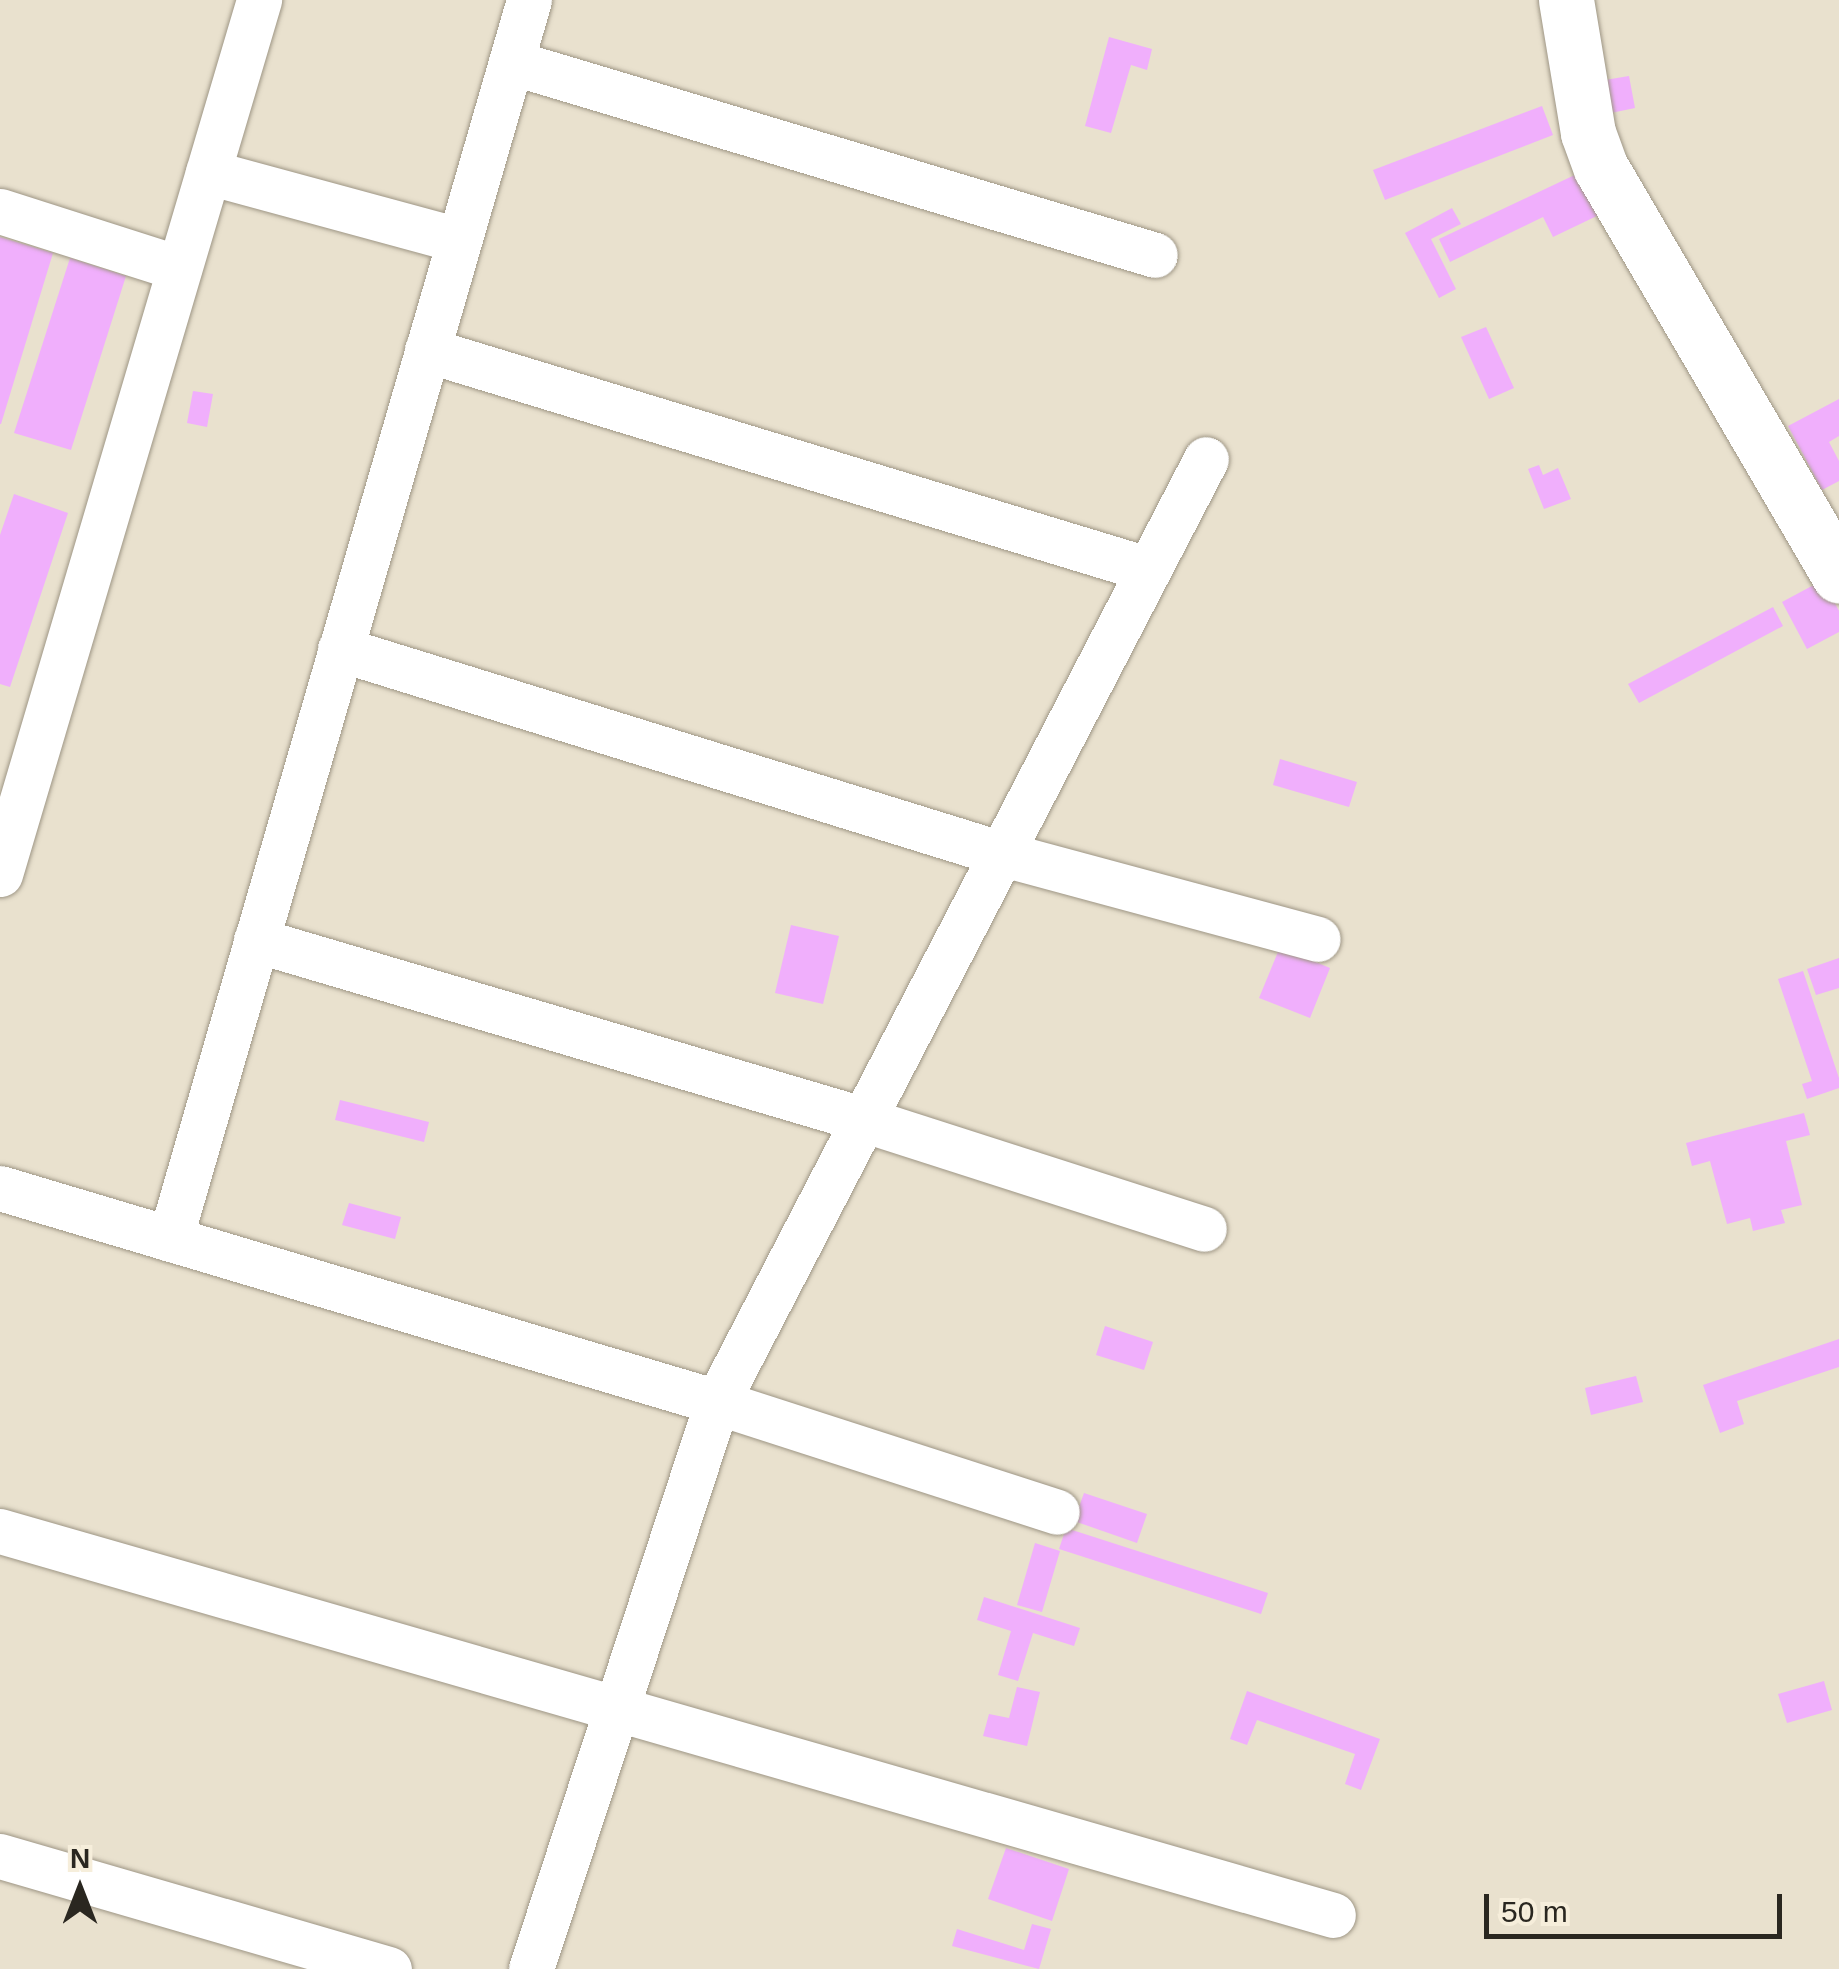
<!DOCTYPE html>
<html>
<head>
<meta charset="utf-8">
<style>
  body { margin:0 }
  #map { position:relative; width:1839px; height:1969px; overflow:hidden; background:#e9e1ce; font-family:Arial,sans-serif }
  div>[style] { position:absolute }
  .building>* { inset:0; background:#f0affc }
  .roads { filter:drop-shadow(0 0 2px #9e9685) drop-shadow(0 0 2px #9e9685) }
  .minor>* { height:45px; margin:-22.5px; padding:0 22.5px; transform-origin:22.5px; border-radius:22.5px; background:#fff }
  .tertiary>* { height:55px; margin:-27.5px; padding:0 27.5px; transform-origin:27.5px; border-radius:27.5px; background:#fff }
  span { translate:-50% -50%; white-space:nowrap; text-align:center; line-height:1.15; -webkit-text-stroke:9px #f6eedb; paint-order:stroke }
  .north { position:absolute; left:30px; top:1839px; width:100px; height:100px; -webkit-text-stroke:8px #f6eedb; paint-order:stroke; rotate:0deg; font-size:28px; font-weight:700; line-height:40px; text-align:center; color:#2a2720 }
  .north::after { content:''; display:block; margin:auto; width:35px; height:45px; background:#2a2720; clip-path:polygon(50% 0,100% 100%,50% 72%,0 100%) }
  .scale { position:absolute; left:1484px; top:1894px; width:298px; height:45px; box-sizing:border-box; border:5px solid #2a2720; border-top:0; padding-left:12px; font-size:30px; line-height:35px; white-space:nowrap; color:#2a2720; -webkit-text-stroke:8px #f6eedb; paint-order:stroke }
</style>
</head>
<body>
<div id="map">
  <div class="building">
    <i style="clip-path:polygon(1109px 37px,1152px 49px,1147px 70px,1131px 65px,1111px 133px,1085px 126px)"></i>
    <i style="clip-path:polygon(1629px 76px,1635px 108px,1611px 113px,1605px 80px)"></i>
    <i style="clip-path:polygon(1542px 106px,1553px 135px,1385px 200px,1373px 170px)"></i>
    <i style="clip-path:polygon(1581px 172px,1601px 214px,1553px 237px,1543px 217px,1450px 262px,1439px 239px)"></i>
    <i style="clip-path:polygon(1452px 208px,1461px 224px,1431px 239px,1456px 289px,1439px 298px,1405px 233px)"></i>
    <i style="clip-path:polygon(0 237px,53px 253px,1px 424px,0 424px)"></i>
    <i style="clip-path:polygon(70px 258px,126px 276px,71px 450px,14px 433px)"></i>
    <i style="clip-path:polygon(1486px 327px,1514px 388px,1489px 399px,1461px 337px)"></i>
    <i style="clip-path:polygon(193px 391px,213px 394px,207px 427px,187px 423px)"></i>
    <i style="clip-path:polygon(1839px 399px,1839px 436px,1829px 442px,1839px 461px,1839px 481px,1822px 490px,1788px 426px)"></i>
    <i style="clip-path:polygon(1539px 465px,1543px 475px,1558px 468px,1571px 499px,1544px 509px,1528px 469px)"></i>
    <i style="clip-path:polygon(14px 494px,68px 513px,10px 687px,0 684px,0 535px)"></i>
    <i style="clip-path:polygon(1823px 580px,1839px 611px,1839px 632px,1807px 649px,1782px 602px)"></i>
    <i style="clip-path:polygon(1773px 607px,1783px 626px,1639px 703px,1628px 684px)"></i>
    <i style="clip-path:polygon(1280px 759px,1357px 782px,1349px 807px,1273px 785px)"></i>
    <i style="clip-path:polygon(791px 925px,839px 936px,823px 1004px,775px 993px)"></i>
    <i style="clip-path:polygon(1280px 947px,1330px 968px,1310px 1018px,1259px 998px)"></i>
    <i style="clip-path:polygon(1839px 958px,1839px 988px,1816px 995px,1807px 969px)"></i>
    <i style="clip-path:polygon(1803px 971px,1839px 1078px,1839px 1088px,1807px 1099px,1802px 1084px,1812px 1081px,1778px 979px)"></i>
    <i style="clip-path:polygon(340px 1100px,429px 1122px,424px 1142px,335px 1120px)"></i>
    <i style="clip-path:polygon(1804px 1113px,1810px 1135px,1786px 1141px,1802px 1205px,1781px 1210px,1785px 1223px,1753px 1231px,1750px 1218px,1727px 1224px,1710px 1161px,1692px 1166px,1686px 1143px)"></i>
    <i style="clip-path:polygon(349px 1203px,401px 1217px,395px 1239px,342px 1225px)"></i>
    <i style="clip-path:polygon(1105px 1326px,1153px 1342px,1144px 1370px,1096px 1355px)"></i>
    <i style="clip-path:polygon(1839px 1339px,1839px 1367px,1737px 1401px,1744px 1424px,1720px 1433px,1703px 1385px)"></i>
    <i style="clip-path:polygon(1636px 1376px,1643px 1402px,1591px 1415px,1585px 1388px)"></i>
    <i style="clip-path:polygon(1084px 1493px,1147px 1514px,1137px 1543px,1074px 1521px)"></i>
    <i style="clip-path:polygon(1066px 1528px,1268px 1593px,1261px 1614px,1059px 1549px)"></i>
    <i style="clip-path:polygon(1035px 1543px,1060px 1551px,1042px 1612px,1017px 1605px)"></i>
    <i style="clip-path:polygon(984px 1597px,1080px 1628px,1074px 1646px,1033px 1633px,1018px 1681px,998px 1675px,1011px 1631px,977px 1620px)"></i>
    <i style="clip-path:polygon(1824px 1681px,1832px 1710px,1787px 1723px,1778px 1694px)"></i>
    <i style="clip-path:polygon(1017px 1687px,1040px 1692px,1027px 1746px,983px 1736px,989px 1714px,1009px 1718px)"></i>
    <i style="clip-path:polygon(1247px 1691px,1380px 1739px,1361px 1790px,1345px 1784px,1355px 1754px,1257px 1720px,1247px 1745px,1230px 1739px)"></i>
    <i style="clip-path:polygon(1006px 1848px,1069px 1869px,1052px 1921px,988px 1899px)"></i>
    <i style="clip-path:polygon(1032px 1924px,1051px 1929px,1039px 1969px,952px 1946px,957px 1929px,1024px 1950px)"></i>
  </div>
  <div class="roads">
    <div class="minor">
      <i style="left:511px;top:62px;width:672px;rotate:16.68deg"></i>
      <i style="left:208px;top:172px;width:260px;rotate:15.2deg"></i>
      <i style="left:0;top:211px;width:188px;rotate:17.7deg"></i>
      <i style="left:427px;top:350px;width:753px;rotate:16.92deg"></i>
      <i style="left:340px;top:649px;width:690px;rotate:17.2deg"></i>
      <i style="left:999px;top:853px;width:330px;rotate:15.1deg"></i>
      <i style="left:0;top:874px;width:912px;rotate:-73.49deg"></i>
      <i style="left:256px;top:940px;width:632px;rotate:16.46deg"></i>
      <i style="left:862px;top:1119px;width:359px;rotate:17.8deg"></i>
      <i style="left:0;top:1188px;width:748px;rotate:16.62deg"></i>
      <i style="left:717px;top:1402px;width:357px;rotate:17.9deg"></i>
      <i style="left:170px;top:1239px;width:1290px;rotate:-73.84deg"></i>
      <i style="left:0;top:1531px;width:1387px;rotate:16.07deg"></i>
      <i style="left:0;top:1856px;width:405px;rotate:16.2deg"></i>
      <i style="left:531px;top:1969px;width:597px;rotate:-71.84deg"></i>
      <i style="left:717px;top:1402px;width:1062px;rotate:-62.59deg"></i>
    </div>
    <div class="tertiary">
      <i style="left:1566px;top:0;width:135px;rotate:80.6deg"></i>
      <i style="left:1588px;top:133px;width:37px;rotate:70deg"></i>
      <i style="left:1601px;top:168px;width:472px;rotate:59.7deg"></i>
    </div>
  </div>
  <div class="north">N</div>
  <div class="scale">50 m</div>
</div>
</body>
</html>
